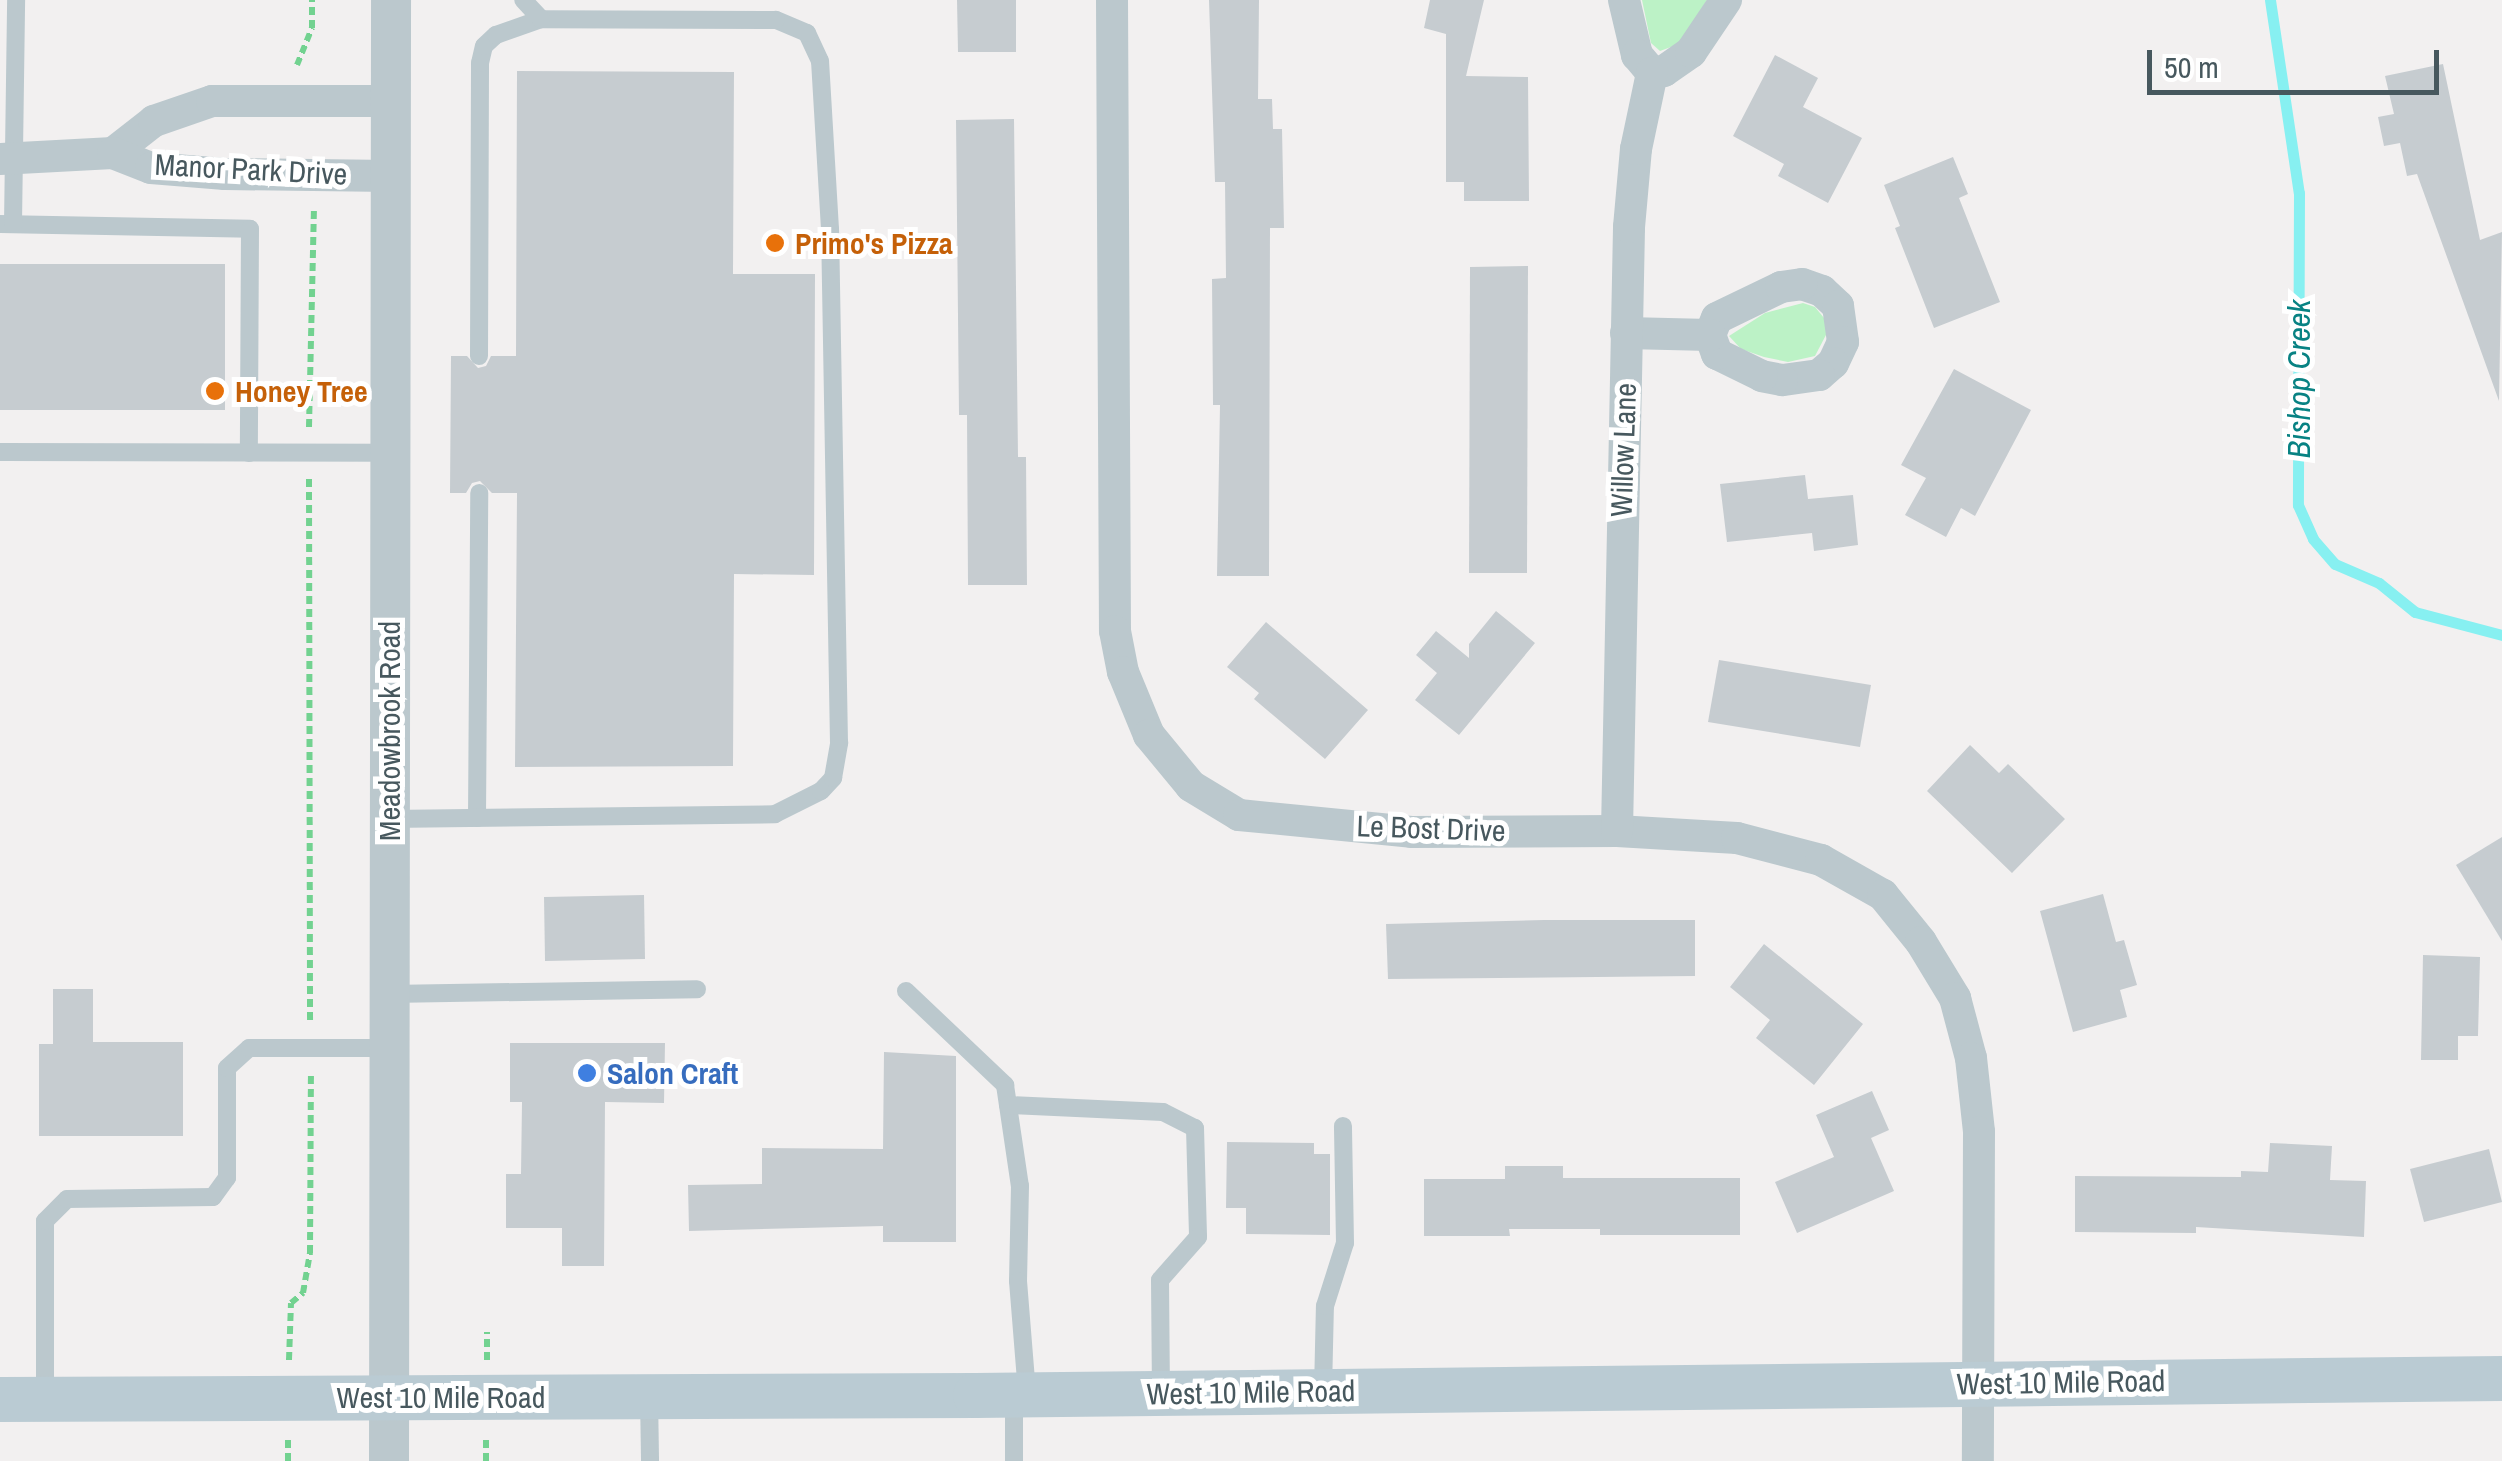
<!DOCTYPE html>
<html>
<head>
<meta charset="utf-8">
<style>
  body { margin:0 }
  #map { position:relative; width:2502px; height:1461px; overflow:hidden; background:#f2f0f0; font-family:"Archivo Narrow",sans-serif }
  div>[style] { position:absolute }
  .green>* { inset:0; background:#bcf2c6 }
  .stream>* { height:11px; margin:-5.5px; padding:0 5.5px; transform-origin:5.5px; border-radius:5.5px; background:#87f0f1 }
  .building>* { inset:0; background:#c6ccd0 }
  .path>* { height:6px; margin-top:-3px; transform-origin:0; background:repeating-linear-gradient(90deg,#72d290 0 8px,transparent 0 13px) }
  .service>* { height:18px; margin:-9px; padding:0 9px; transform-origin:9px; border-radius:9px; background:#bbc8cd }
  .minor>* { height:32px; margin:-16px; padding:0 16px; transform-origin:16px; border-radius:16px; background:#bbc8cd }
  .tertiary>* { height:40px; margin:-20px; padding:0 20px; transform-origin:20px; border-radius:20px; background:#bbc8cd }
  .secondary>* { height:45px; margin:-22.5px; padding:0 22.5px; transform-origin:22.5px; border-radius:22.5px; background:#bacbd3 }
  .dots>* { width:28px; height:28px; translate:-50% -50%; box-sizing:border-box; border:5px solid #fff; border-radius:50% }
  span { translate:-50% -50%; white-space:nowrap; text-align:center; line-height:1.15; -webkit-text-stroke:10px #fff; paint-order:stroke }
  .street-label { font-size:30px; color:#47585e }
  .food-label { font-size:30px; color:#c56008; font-weight:700 }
  .left { translate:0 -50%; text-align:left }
  .shop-label { font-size:30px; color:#366cbe; font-weight:700 }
  .water-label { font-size:32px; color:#088283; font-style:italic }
  .scale { position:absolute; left:2147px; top:50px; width:292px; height:45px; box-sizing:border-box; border:5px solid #47585e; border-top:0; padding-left:12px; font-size:30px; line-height:35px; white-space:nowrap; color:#47585e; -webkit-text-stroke:8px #fff; paint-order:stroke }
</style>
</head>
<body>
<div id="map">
  <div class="green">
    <i style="clip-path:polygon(1642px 0,1707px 0,1679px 44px,1660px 51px,1651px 43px)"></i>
    <i style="clip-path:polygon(1803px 303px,1815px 307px,1824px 318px,1827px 333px,1815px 356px,1788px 362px,1764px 357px,1741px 349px,1729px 336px,1765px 313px)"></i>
  </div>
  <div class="stream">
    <i style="left:2270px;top:0;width:195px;rotate:81.5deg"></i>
    <i style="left:2299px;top:193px;width:312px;rotate:90.2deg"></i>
    <i style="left:2298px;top:505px;width:37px;rotate:66deg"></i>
    <i style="left:2313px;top:539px;width:33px;rotate:49deg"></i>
    <i style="left:2335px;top:564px;width:48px;rotate:23.4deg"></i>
    <i style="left:2379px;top:583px;width:46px;rotate:38.9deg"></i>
    <i style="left:2415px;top:612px;width:90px;rotate:14.8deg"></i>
  </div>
  <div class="building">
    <i style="clip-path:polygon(957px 0,1016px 0,1016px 52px,958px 52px)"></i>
    <i style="clip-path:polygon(1209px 0,1259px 0,1258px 99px,1272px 99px,1273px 129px,1282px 129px,1284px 228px,1270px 228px,1269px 576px,1217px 576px,1220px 405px,1213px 405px,1212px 279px,1226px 278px,1225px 182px,1215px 182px)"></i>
    <i style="clip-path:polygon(1430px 0,1484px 0,1466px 76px,1528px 77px,1529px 201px,1464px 201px,1464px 182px,1446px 182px,1446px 34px,1424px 28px)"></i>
    <i style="clip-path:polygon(1775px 55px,1818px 78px,1803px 107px,1862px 138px,1828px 203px,1778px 176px,1784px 164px,1733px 136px)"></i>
    <i style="clip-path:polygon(2443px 64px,2480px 240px,2502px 232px,2499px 401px,2417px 174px,2407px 176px,2400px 143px,2384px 146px,2378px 117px,2394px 114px,2385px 76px)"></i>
    <i style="clip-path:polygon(517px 71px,734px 72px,733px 274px,815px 274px,814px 575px,734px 574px,733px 766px,515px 767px,517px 493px,492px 493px,480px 481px,472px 483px,466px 493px,450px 493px,451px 356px,467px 356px,478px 368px,486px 366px,491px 356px,516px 356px)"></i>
    <i style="clip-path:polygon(1014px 119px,1018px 457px,1026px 457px,1027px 585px,968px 585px,967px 415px,959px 415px,956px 120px)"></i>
    <i style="clip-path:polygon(1953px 157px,1968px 194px,1959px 198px,2000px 302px,1934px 328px,1895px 228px,1900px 226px,1884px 185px)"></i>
    <i style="clip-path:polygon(0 264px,225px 264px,225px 410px,0 410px)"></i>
    <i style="clip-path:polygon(1528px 266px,1527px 573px,1469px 573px,1470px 267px)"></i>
    <i style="clip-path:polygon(1954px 369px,2031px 410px,1975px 516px,1961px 508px,1946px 537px,1905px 515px,1926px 478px,1901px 465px)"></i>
    <i style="clip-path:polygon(1805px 475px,1808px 499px,1853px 495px,1858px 545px,1814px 551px,1812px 533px,1727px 542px,1720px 484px)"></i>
    <i style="clip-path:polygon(1496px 611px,1535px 643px,1459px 735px,1415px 700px,1437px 673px,1416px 655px,1436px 631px,1469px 658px,1469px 644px)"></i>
    <i style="clip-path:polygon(1266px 622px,1368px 710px,1325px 759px,1254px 699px,1259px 693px,1227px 667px)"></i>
    <i style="clip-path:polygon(1719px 660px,1871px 685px,1860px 747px,1708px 722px)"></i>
    <i style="clip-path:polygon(1970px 745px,1999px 773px,2008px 764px,2065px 819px,2012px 873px,1927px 791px)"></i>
    <i style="clip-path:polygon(2502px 837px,2502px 941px,2456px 865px)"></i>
    <i style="clip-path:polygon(2103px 894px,2116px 942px,2124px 940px,2137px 985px,2120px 990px,2127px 1017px,2073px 1032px,2040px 911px)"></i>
    <i style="clip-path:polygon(644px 895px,645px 959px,545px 961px,544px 897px)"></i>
    <i style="clip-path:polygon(1544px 920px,1695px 920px,1695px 976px,1388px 979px,1386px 924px)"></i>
    <i style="clip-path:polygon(1764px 944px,1863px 1024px,1814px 1085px,1756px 1038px,1770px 1020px,1730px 987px)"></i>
    <i style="clip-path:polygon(2423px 955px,2480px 957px,2478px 1036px,2458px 1036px,2458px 1060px,2421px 1060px)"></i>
    <i style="clip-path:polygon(53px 989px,93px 989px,93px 1042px,183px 1042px,183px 1136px,39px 1136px,39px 1044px,53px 1044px)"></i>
    <i style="clip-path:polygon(510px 1043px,665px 1043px,664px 1103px,605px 1102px,604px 1266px,562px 1266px,562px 1228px,506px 1228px,506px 1174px,521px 1174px,522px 1102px,510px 1102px)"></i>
    <i style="clip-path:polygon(884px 1052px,956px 1056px,956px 1242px,883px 1242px,883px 1226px,689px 1231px,688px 1185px,762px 1184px,762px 1148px,883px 1149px)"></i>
    <i style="clip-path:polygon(1872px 1091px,1889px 1130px,1871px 1138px,1894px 1191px,1797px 1233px,1775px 1182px,1834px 1157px,1816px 1115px)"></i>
    <i style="clip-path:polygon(1227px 1142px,1314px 1143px,1314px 1154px,1330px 1154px,1330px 1235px,1246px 1234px,1246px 1208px,1226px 1208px)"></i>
    <i style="clip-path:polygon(2270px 1143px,2332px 1146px,2330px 1180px,2366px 1181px,2364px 1237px,2196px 1227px,2196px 1233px,2075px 1232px,2075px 1176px,2241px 1177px,2241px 1171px,2268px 1172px)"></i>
    <i style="clip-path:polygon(2489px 1149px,2502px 1202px,2424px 1222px,2410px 1169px)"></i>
    <i style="clip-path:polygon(1505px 1166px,1563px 1166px,1563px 1178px,1740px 1178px,1740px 1235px,1600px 1235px,1600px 1229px,1509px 1229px,1510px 1236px,1424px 1236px,1424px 1179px,1505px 1179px)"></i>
  </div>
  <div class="path">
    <i style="left:297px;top:65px;width:40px;rotate:-68deg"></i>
    <i style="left:312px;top:28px;width:28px;rotate:-90deg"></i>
    <i style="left:309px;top:427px;width:218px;rotate:-88.7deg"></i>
    <i style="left:309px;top:479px;width:543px;rotate:89.89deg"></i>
    <i style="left:289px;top:1360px;width:57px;rotate:-88deg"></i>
    <i style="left:291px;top:1303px;width:16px;rotate:-40deg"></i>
    <i style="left:303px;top:1293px;width:41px;rotate:-80.1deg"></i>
    <i style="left:310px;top:1253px;width:179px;rotate:-89.7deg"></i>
    <i style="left:487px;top:1360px;width:28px;rotate:-90deg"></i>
    <i style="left:288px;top:1461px;width:24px;rotate:-90deg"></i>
    <i style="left:486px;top:1461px;width:24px;rotate:-90deg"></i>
  </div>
  <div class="service">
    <i style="left:0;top:224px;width:250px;rotate:1.1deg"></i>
    <i style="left:250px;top:229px;width:224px;rotate:90.3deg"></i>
    <i style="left:13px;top:224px;width:224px;rotate:-89.2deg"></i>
    <i style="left:479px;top:356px;width:293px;rotate:-89.8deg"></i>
    <i style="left:480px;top:63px;width:17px;rotate:-77deg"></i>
    <i style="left:484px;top:46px;width:16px;rotate:-43deg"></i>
    <i style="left:496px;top:35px;width:48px;rotate:-19.6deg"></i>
    <i style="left:0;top:452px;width:390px;rotate:0.1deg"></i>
    <i style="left:477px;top:818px;width:325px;rotate:-89.6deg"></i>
    <i style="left:389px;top:819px;width:386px;rotate:-0.7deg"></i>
    <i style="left:775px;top:814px;width:51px;rotate:-26.6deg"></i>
    <i style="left:821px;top:791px;width:18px;rotate:-47deg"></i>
    <i style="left:833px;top:778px;width:36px;rotate:-80deg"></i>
    <i style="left:839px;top:743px;width:514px;rotate:-91deg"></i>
    <i style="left:830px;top:229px;width:168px;rotate:-93.4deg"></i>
    <i style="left:820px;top:61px;width:31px;rotate:-115deg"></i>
    <i style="left:807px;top:33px;width:34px;rotate:-157deg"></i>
    <i style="left:776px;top:20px;width:235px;rotate:-179.8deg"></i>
    <i style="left:541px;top:19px;width:26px;rotate:-133deg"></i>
    <i style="left:906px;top:991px;width:137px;rotate:43.5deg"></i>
    <i style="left:1005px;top:1085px;width:102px;rotate:81.6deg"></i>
    <i style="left:1020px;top:1186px;width:95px;rotate:91.2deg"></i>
    <i style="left:1018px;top:1281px;width:112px;rotate:85.4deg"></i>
    <i style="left:389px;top:994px;width:308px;rotate:-0.9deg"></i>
    <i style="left:1008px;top:1105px;width:155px;rotate:2.6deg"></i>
    <i style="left:1163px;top:1112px;width:36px;rotate:27deg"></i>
    <i style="left:1195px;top:1128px;width:109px;rotate:88.4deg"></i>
    <i style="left:1198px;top:1237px;width:57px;rotate:131.5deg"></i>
    <i style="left:1160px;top:1280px;width:112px;rotate:89.5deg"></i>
    <i style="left:1323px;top:1391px;width:85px;rotate:-88.7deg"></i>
    <i style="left:1325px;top:1306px;width:66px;rotate:-72.4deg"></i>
    <i style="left:1345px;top:1243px;width:117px;rotate:-91deg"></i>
    <i style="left:649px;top:1395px;width:66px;rotate:89.1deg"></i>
    <i style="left:45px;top:1399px;width:178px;rotate:-90deg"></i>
    <i style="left:45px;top:1221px;width:31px;rotate:-45deg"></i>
    <i style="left:67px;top:1199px;width:146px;rotate:-0.8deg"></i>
    <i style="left:213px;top:1197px;width:24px;rotate:-54deg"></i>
    <i style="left:227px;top:1178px;width:110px;rotate:-90deg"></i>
    <i style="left:227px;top:1068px;width:30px;rotate:-42deg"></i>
    <i style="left:249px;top:1048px;width:140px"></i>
    <i style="left:1014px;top:1461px;width:64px;rotate:-90deg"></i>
  </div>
  <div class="minor">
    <i style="left:1112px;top:0;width:631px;rotate:89.73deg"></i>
    <i style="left:1115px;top:631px;width:42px;rotate:79deg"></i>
    <i style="left:1123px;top:672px;width:68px;rotate:67.6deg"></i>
    <i style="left:1149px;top:735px;width:66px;rotate:50.5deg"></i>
    <i style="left:1191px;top:786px;width:56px;rotate:31.1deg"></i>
    <i style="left:1239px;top:815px;width:173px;rotate:5.6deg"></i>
    <i style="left:1411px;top:832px;width:206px;rotate:-0.3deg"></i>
    <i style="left:1617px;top:831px;width:120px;rotate:3.3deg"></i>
    <i style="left:1737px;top:838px;width:87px;rotate:14.7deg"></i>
    <i style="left:1821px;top:860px;width:71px;rotate:29.4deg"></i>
    <i style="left:1883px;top:895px;width:60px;rotate:51deg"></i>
    <i style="left:1921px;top:942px;width:66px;rotate:58.7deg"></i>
    <i style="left:1955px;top:998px;width:62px;rotate:75.1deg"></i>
    <i style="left:1971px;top:1058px;width:74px;rotate:83.8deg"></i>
    <i style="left:1979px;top:1132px;width:329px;rotate:90.2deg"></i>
    <i style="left:1624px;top:0;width:57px;rotate:76.7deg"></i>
    <i style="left:1637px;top:55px;width:23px;rotate:50deg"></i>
    <i style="left:1652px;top:73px;width:12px;rotate:-9deg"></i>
    <i style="left:1664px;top:71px;width:33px;rotate:-35deg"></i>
    <i style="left:1691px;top:52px;width:63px;rotate:-56.1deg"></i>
    <i style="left:113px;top:153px;width:52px;rotate:-38deg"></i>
    <i style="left:154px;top:121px;width:61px;rotate:-19deg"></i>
    <i style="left:212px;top:101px;width:179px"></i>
    <i style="left:0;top:159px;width:113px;rotate:-3deg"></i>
    <i style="left:113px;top:153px;width:41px;rotate:21.5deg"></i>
    <i style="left:151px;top:168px;width:74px;rotate:4.6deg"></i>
    <i style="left:225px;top:174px;width:166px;rotate:0.7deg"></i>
    <i style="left:1802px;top:284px;width:21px;rotate:19deg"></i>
    <i style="left:1822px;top:291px;width:22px;rotate:43deg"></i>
    <i style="left:1838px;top:306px;width:36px;rotate:82deg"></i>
    <i style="left:1843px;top:342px;width:23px;rotate:115deg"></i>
    <i style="left:1833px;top:363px;width:18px;rotate:139deg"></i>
    <i style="left:1819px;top:375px;width:37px;rotate:172deg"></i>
    <i style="left:1782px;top:380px;width:20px;rotate:-169deg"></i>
    <i style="left:1762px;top:376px;width:50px;rotate:-153.9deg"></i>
    <i style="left:1717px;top:354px;width:20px;rotate:-110deg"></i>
    <i style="left:1710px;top:335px;width:18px;rotate:-68deg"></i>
    <i style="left:1717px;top:318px;width:71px;rotate:-25.8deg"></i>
    <i style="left:1781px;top:287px;width:21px;rotate:-8deg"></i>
    <i style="left:1626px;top:333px;width:84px;rotate:1.4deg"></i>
    <i style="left:1617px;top:831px;width:604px;rotate:-88.86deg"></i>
    <i style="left:1629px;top:227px;width:78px;rotate:-84.9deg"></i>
    <i style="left:1636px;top:149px;width:78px;rotate:-78.1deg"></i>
  </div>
  <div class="tertiary">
    <i style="left:389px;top:1461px;width:1461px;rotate:-89.92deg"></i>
  </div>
  <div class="secondary">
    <i style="left:0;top:1399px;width:975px;rotate:-0.24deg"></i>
    <i style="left:975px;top:1395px;width:1527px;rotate:-0.64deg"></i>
  </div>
  <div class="dots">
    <i style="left:775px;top:243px;background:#e8710a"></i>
    <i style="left:215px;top:391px;background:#e8710a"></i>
    <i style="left:587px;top:1073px;background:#3f7fe0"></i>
  </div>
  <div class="street-label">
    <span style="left:251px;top:169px;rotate:3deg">Manor Park Drive</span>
    <span style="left:1623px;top:450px;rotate:-88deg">Willow Lane</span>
    <span style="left:389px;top:731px;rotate:-90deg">Meadowbrook Road</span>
    <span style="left:1431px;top:828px;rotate:2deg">Le Bost Drive</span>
    <span style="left:2061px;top:1382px;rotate:-1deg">West 10 Mile Road</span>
    <span style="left:1251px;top:1392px;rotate:-1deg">West 10 Mile Road</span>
    <span style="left:441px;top:1397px">West 10 Mile Road</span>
  </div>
  <div class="food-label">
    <span class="left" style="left:795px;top:243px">Primo's Pizza</span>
    <span class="left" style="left:235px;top:391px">Honey Tree</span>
  </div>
  <div class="shop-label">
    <span class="left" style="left:607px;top:1073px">Salon Craft</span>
  </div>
  <div class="water-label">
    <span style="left:2299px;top:379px;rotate:-90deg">Bishop Creek</span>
  </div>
  <div class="scale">50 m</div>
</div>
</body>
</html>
